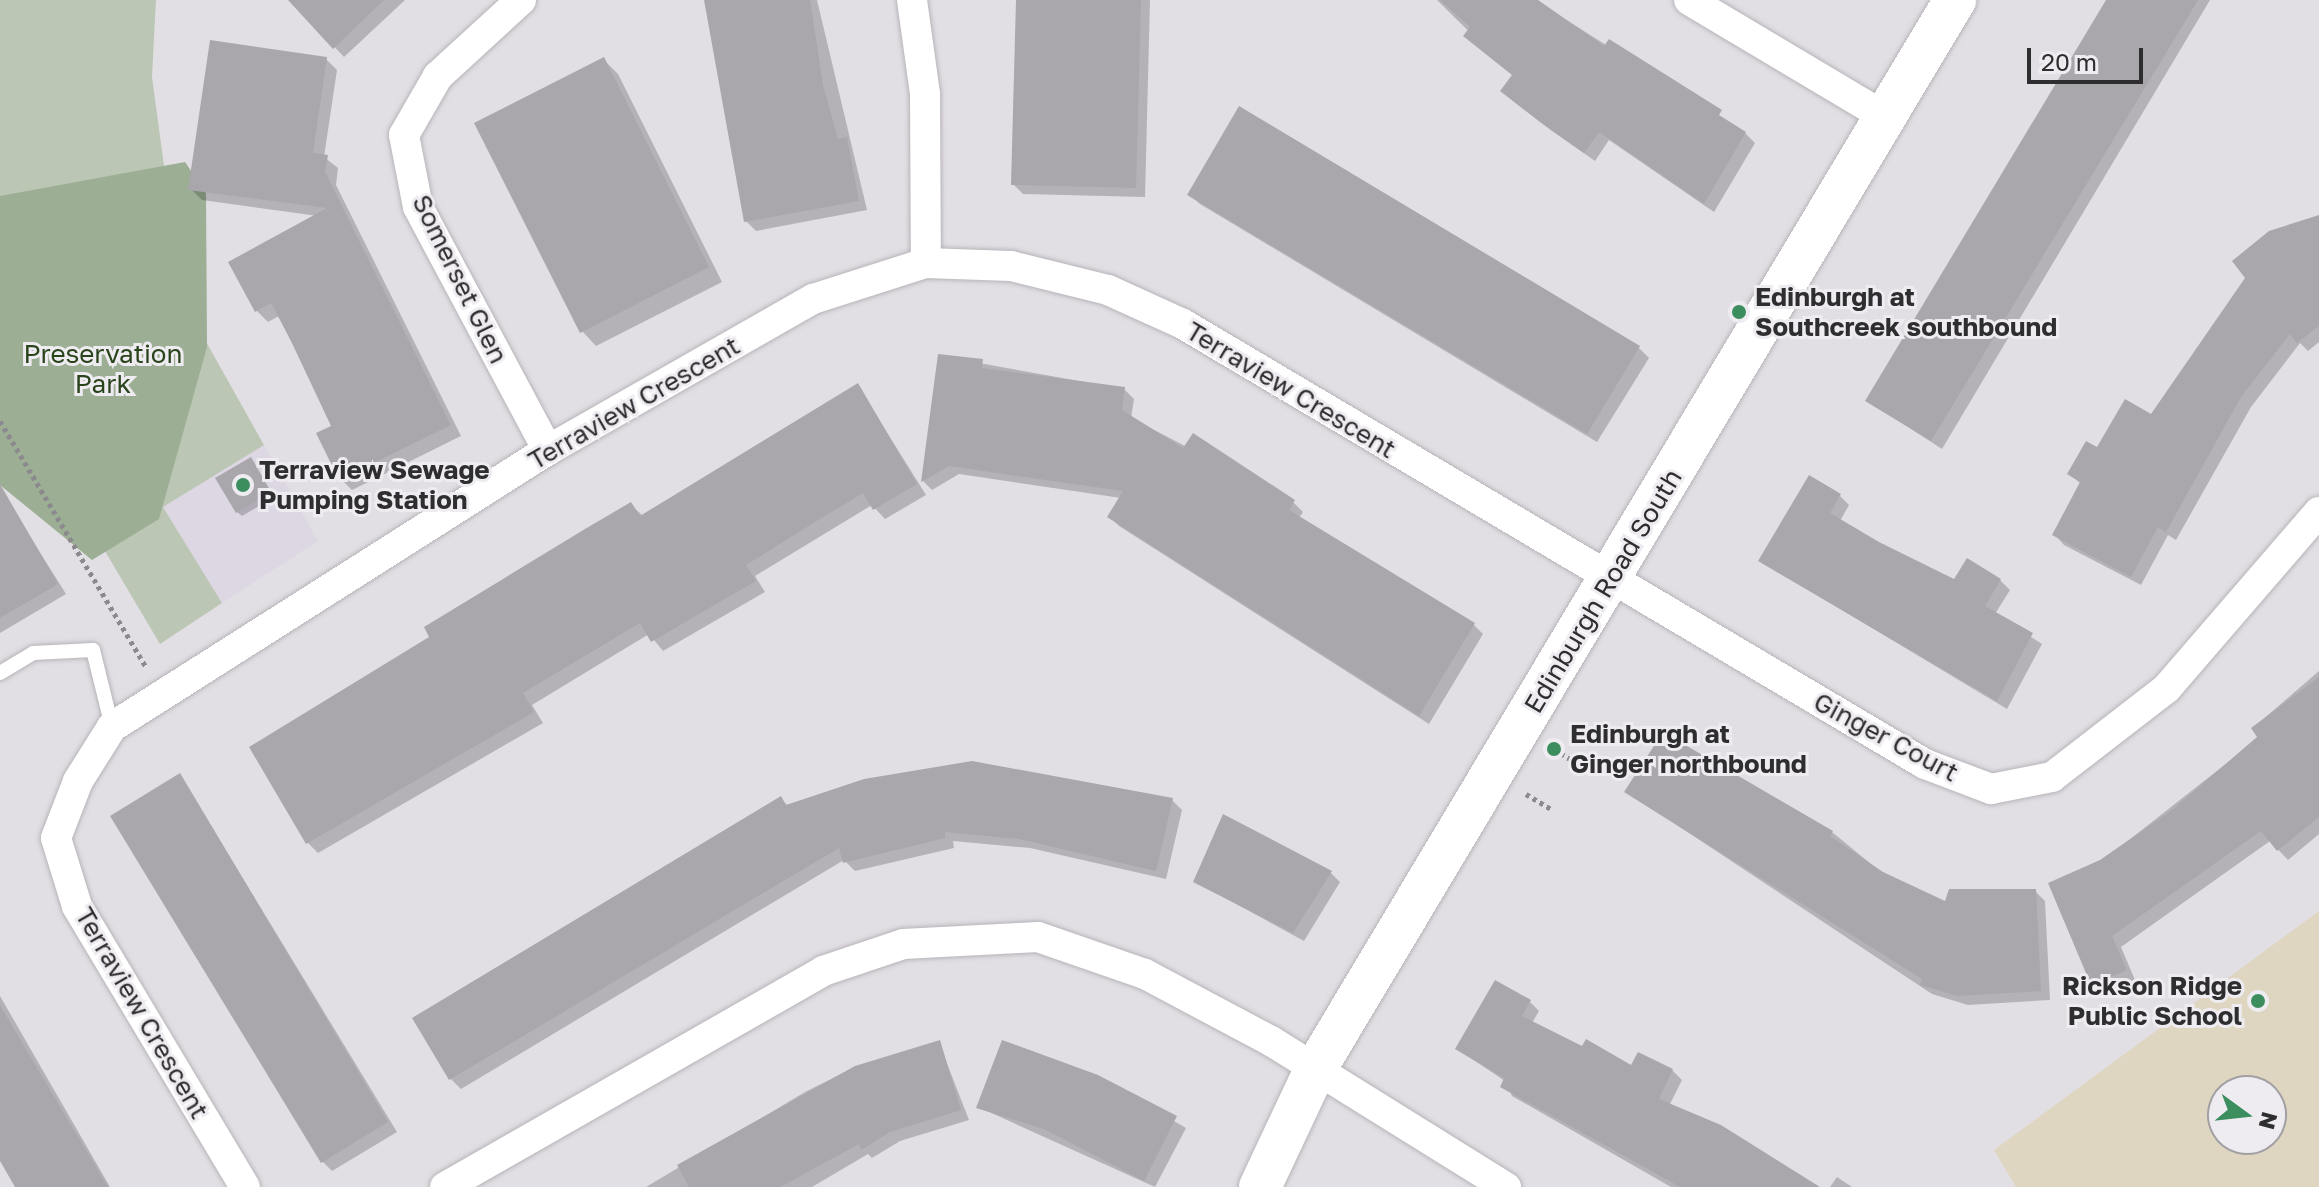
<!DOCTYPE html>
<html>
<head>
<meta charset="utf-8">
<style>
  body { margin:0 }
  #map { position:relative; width:2319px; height:1187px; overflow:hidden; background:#e2dfe4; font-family:"Golos Text",sans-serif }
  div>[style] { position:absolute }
  .built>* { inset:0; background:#ddd6e3 }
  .education>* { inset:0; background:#ded6c1 }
  .green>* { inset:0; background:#bbc6b5 }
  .forest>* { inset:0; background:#9cae93 }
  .shadow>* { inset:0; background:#0003 }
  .building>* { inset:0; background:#aaa7ac }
  .path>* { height:5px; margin-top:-2.5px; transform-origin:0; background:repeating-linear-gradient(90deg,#8b898d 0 4px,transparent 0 8px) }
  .roads { filter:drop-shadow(0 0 2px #b7b4b9) drop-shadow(0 0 2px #b7b4b9) }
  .service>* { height:14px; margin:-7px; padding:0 7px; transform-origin:7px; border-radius:7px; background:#fff }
  .minor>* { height:30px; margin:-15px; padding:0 15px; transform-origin:15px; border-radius:15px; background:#fff }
  .secondary>* { height:42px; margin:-21px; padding:0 21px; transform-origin:21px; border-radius:21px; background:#fff }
  .dots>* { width:22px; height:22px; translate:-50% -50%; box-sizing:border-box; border:4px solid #efecf1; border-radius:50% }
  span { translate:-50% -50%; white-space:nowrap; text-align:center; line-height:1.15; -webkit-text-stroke:6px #efecf1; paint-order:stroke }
  .street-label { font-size:26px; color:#2e2d2f }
  .poi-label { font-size:26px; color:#2e2d2f; font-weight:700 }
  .left { translate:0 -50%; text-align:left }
  .right { translate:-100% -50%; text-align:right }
  .park-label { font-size:26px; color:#29431a }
  .north { position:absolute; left:2207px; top:1075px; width:80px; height:80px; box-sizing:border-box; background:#efecf1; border:2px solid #a2a0a3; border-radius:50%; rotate:105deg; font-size:22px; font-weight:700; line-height:32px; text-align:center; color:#2e2d2f }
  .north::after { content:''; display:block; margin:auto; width:28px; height:36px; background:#3c8e5f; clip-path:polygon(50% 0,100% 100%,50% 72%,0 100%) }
  .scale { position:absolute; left:2027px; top:48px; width:116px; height:36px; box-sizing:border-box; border:4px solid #2e2d2f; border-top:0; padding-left:10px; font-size:24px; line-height:28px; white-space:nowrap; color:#2e2d2f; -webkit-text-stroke:6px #efecf1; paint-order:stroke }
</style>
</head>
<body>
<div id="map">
  <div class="built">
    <i style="clip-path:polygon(264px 445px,318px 541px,222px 603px,163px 507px)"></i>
  </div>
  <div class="education">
    <i style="clip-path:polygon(evenodd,2319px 911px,2319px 1187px,2016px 1187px,1994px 1150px,2319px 911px,2223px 1091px,2271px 1091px,2271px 1139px,2223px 1139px,2223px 1091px)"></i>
  </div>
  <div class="green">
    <i style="clip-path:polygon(0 0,156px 0,152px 77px,182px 299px,264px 445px,163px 507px,222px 603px,160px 644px,51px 460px,0 487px)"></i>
  </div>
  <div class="forest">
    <i style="clip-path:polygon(185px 162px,206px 193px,207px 347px,159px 519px,92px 560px,0 485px,0 196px)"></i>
  </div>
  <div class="shadow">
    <i style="clip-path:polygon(290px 0,405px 0,344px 57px)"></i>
    <i style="clip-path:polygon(705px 0,817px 0,867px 210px,756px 231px,746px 221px)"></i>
    <i style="clip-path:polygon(1017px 0,1150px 0,1145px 197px,1023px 194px,1013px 184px)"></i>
    <i style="clip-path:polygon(1437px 0,1535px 0,1745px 133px,1755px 143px,1714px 212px,1609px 140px,1595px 161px,1552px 131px,1512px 100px,1514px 76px)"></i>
    <i style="clip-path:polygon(2108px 0,2210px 0,1942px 449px,1868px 401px)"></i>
    <i style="clip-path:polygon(326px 59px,337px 70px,324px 157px,338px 168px,336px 185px,461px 436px,352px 490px,341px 479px,333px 427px,279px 316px,268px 322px,257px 311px,231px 263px,318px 216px,202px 200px,191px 189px)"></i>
    <i style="clip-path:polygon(603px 59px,618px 74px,722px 282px,596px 346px,582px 331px)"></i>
    <i style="clip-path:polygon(1239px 109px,1639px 348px,1649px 358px,1597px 442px,1200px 204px,1190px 195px)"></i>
    <i style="clip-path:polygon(2319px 217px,2319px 342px,2308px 351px,2300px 343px,2251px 407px,2176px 540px,2168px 535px,2141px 585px,2064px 545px,2055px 535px,2081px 484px,2069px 473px,2152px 417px)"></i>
    <i style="clip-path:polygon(940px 356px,1124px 389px,1134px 399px,1131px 418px,1293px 502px,1303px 512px,1299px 518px,1474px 625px,1483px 634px,1429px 724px,1119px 526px,1109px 516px,1121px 498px,959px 474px,932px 490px,923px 481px)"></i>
    <i style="clip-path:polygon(858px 386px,926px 495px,885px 519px,872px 505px,755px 576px,765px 592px,663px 651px,649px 634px,532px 705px,543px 723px,318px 853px,308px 843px,432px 637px,631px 505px,642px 515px)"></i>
    <i style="clip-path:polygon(251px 459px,274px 497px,242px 516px,237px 512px)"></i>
    <i style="clip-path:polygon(1840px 496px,1849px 505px,1840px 521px,1878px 543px,1954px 582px,2000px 580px,2010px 590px,1995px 614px,2042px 644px,2007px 709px,1760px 561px)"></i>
    <i style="clip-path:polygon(16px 514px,66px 594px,0 633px,0 523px)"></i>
    <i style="clip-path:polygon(2319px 671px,2319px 834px,2288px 860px,2270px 841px,2121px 947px,2135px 980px,2102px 994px,2093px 984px,2101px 862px,2260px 737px,2253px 728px)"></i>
    <i style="clip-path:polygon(180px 775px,397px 1132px,332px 1171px,322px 1161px)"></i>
    <i style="clip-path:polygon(1627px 792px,1832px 832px,1882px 873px,1946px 904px,2035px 891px,2045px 901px,2050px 1000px,1968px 1005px,1932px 994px)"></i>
    <i style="clip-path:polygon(781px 799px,789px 807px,1172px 800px,1182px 810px,1166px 879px,1030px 848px,953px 841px,954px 848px,855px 871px,844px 860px,461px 1089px,451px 1079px,414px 1019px)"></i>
    <i style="clip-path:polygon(1331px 873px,1340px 882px,1304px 941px,1196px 882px)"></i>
    <i style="clip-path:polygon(0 996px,110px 1187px,21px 1187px,0 1152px)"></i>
    <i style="clip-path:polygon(1530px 1002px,1539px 1011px,1532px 1023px,1583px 1049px,1632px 1068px,1672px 1070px,1682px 1080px,1669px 1106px,1817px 1187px,1671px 1187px,1512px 1096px,1505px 1081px,1457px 1049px)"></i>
    <i style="clip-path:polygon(939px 1043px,969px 1120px,900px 1141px,872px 1158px,868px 1154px,812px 1187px,646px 1187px,805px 1092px,855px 1067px)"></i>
    <i style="clip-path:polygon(1098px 1077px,1186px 1128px,1155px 1187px,978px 1107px)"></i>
    <i style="clip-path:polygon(1837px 1177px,1852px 1187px,1830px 1187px)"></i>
  </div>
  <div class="building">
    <i style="clip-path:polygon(288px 0,384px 0,333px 49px)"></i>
    <i style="clip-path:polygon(704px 0,810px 0,823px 85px,838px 139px,847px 137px,859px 201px,744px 222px)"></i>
    <i style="clip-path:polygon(1016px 0,1141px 0,1136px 188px,1011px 185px)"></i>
    <i style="clip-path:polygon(1440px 0,1538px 0,1604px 46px,1609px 39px,1722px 110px,1719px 115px,1746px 132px,1704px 204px,1599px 132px,1584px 153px,1540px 122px,1500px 91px,1512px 75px,1463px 36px,1470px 27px)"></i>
    <i style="clip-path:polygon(2106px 0,2198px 0,1931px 441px,1865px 401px)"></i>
    <i style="clip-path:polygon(210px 40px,327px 57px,313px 153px,328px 155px,325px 172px,451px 425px,339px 480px,316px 433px,331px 426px,291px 341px,271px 303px,255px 312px,228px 262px,327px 208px,188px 190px)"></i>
    <i style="clip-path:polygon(604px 57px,709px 267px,580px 333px,474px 123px)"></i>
    <i style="clip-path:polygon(1239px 106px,1640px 346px,1587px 434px,1187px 195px)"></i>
    <i style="clip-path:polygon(2319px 215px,2319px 326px,2297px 343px,2290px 334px,2241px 397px,2166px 532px,2158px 527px,2131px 577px,2052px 535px,2080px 482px,2067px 474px,2086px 441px,2097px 447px,2125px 399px,2151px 414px,2245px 278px,2232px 261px,2269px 231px)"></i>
    <i style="clip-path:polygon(938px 354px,983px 359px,982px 368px,1125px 387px,1122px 410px,1183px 448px,1193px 433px,1295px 500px,1289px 510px,1475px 623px,1419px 716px,1107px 517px,1123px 491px,949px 466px,921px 482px)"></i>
    <i style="clip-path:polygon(858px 383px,917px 484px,873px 510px,863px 493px,823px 517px,746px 565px,756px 581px,651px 642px,640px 623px,523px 693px,534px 712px,306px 844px,249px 747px,429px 637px,424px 627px,585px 529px,631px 502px,640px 516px)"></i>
    <i style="clip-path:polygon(251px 457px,271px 492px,236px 513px,215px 478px)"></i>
    <i style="clip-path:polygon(1809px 475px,1841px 494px,1830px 513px,1879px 542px,1954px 579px,1967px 558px,2001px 579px,1985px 606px,2033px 633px,1997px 701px,1758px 561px)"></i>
    <i style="clip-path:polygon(0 484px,58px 584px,0 618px)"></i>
    <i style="clip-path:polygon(2319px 677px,2319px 817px,2277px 851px,2261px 831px,2112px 936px,2127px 970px,2091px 985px,2048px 883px,2100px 860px,2172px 810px,2257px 737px,2251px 728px)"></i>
    <i style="clip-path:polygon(1663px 732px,1833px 831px,1830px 836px,1883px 872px,1945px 901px,1949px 889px,2036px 889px,2041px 991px,1957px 996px,1920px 985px,1922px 979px,1624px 792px)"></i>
    <i style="clip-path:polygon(972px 761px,1173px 798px,1156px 871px,1019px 839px,945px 832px,945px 838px,843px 863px,839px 848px,449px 1080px,412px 1018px,781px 796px,786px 805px,864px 779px)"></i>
    <i style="clip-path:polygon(180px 773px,388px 1122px,321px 1163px,110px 816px)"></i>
    <i style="clip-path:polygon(1223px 814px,1332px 871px,1293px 933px,1193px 882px)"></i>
    <i style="clip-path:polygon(1495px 980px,1531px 1000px,1522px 1016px,1582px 1046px,1586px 1039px,1631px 1065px,1638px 1052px,1673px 1069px,1659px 1099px,1721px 1125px,1820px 1187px,1680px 1187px,1500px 1087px,1504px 1078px,1455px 1049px)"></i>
    <i style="clip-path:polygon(0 1005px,59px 1105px,108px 1187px,15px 1187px,0 1161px)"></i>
    <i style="clip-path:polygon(940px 1040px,961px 1110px,890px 1132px,861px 1150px,859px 1144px,780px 1187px,689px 1187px,677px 1165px,855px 1066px)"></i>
    <i style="clip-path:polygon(1002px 1040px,1098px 1075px,1177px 1116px,1144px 1181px,1044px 1129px,976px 1108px)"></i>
  </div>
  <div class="path">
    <i style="left:0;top:421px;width:286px;rotate:59.3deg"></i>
    <i style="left:1554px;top:749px;width:31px;rotate:32deg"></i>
    <i style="left:1526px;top:794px;width:31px;rotate:31deg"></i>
  </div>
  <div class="roads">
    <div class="service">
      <i style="left:0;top:673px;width:39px;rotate:-31deg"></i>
      <i style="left:33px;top:653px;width:60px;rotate:-2.9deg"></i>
      <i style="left:93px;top:650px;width:79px;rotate:76.1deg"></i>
    </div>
    <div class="minor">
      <i style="left:521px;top:0;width:113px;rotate:137.5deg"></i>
      <i style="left:438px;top:76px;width:68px;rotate:120deg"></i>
      <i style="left:404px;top:135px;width:73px;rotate:79deg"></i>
      <i style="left:418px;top:207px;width:276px;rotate:61.9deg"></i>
      <i style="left:912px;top:0;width:95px;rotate:82.1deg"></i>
      <i style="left:925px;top:94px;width:169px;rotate:89.7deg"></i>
      <i style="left:1689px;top:0;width:230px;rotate:30.8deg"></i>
      <i style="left:245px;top:1187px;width:327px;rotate:-120.9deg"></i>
      <i style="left:77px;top:906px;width:71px;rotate:-107.2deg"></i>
      <i style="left:56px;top:838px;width:61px;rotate:-68.9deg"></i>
      <i style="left:78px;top:781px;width:64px;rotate:-57.8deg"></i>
      <i style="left:112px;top:727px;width:517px;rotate:-32.43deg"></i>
      <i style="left:548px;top:450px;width:305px;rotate:-29.7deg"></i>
      <i style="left:813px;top:299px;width:119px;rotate:-17.7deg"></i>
      <i style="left:926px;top:263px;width:85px;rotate:2deg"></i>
      <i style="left:1011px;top:266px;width:100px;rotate:13.9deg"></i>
      <i style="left:1108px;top:290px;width:82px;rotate:24.4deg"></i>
      <i style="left:1183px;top:324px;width:863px;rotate:30.67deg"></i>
      <i style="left:1925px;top:764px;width:71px;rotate:20.7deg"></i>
      <i style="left:1991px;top:789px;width:62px;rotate:-11.1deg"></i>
      <i style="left:2052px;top:777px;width:144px;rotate:-37.7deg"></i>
      <i style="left:2166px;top:689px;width:234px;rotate:-49.2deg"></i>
      <i style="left:445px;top:1187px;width:435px;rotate:-29.7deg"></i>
      <i style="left:823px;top:971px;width:84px;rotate:-18.6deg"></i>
      <i style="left:903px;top:944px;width:135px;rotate:-3deg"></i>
      <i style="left:1038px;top:937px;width:113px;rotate:19.1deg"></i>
      <i style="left:1145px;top:974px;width:143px;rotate:28deg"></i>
      <i style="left:1271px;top:1041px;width:277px;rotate:31.9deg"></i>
    </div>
    <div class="secondary">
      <i style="left:1260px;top:1187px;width:132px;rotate:-64.8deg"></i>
      <i style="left:1316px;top:1068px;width:1245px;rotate:-59.11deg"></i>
    </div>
  </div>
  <div class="dots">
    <i style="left:1739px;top:312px;background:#3c8e5f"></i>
    <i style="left:243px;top:485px;background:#3c8e5f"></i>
    <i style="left:1554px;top:749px;background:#3c8e5f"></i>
    <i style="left:2258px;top:1001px;background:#3c8e5f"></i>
  </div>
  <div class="street-label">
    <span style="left:460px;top:279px;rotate:64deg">Somerset Glen</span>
    <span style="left:1291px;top:390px;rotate:31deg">Terraview Crescent</span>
    <span style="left:634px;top:403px;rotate:-30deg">Terraview Crescent</span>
    <span style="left:1603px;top:591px;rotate:-59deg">Edinburgh Road South</span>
    <span style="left:1886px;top:737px;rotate:28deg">Ginger Court</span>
    <span style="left:142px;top:1013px;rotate:60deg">Terraview Crescent</span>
  </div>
  <div class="poi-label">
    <span class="left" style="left:1755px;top:312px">Edinburgh at<br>Southcreek southbound</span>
    <span class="left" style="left:259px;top:485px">Terraview Sewage<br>Pumping Station</span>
    <span class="left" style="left:1570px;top:749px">Edinburgh at<br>Ginger northbound</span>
    <span class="right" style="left:2242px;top:1001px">Rickson Ridge<br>Public School</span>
  </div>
  <div class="park-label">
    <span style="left:103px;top:369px">Preservation<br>Park</span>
  </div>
  <div class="north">N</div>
  <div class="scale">20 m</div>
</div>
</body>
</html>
